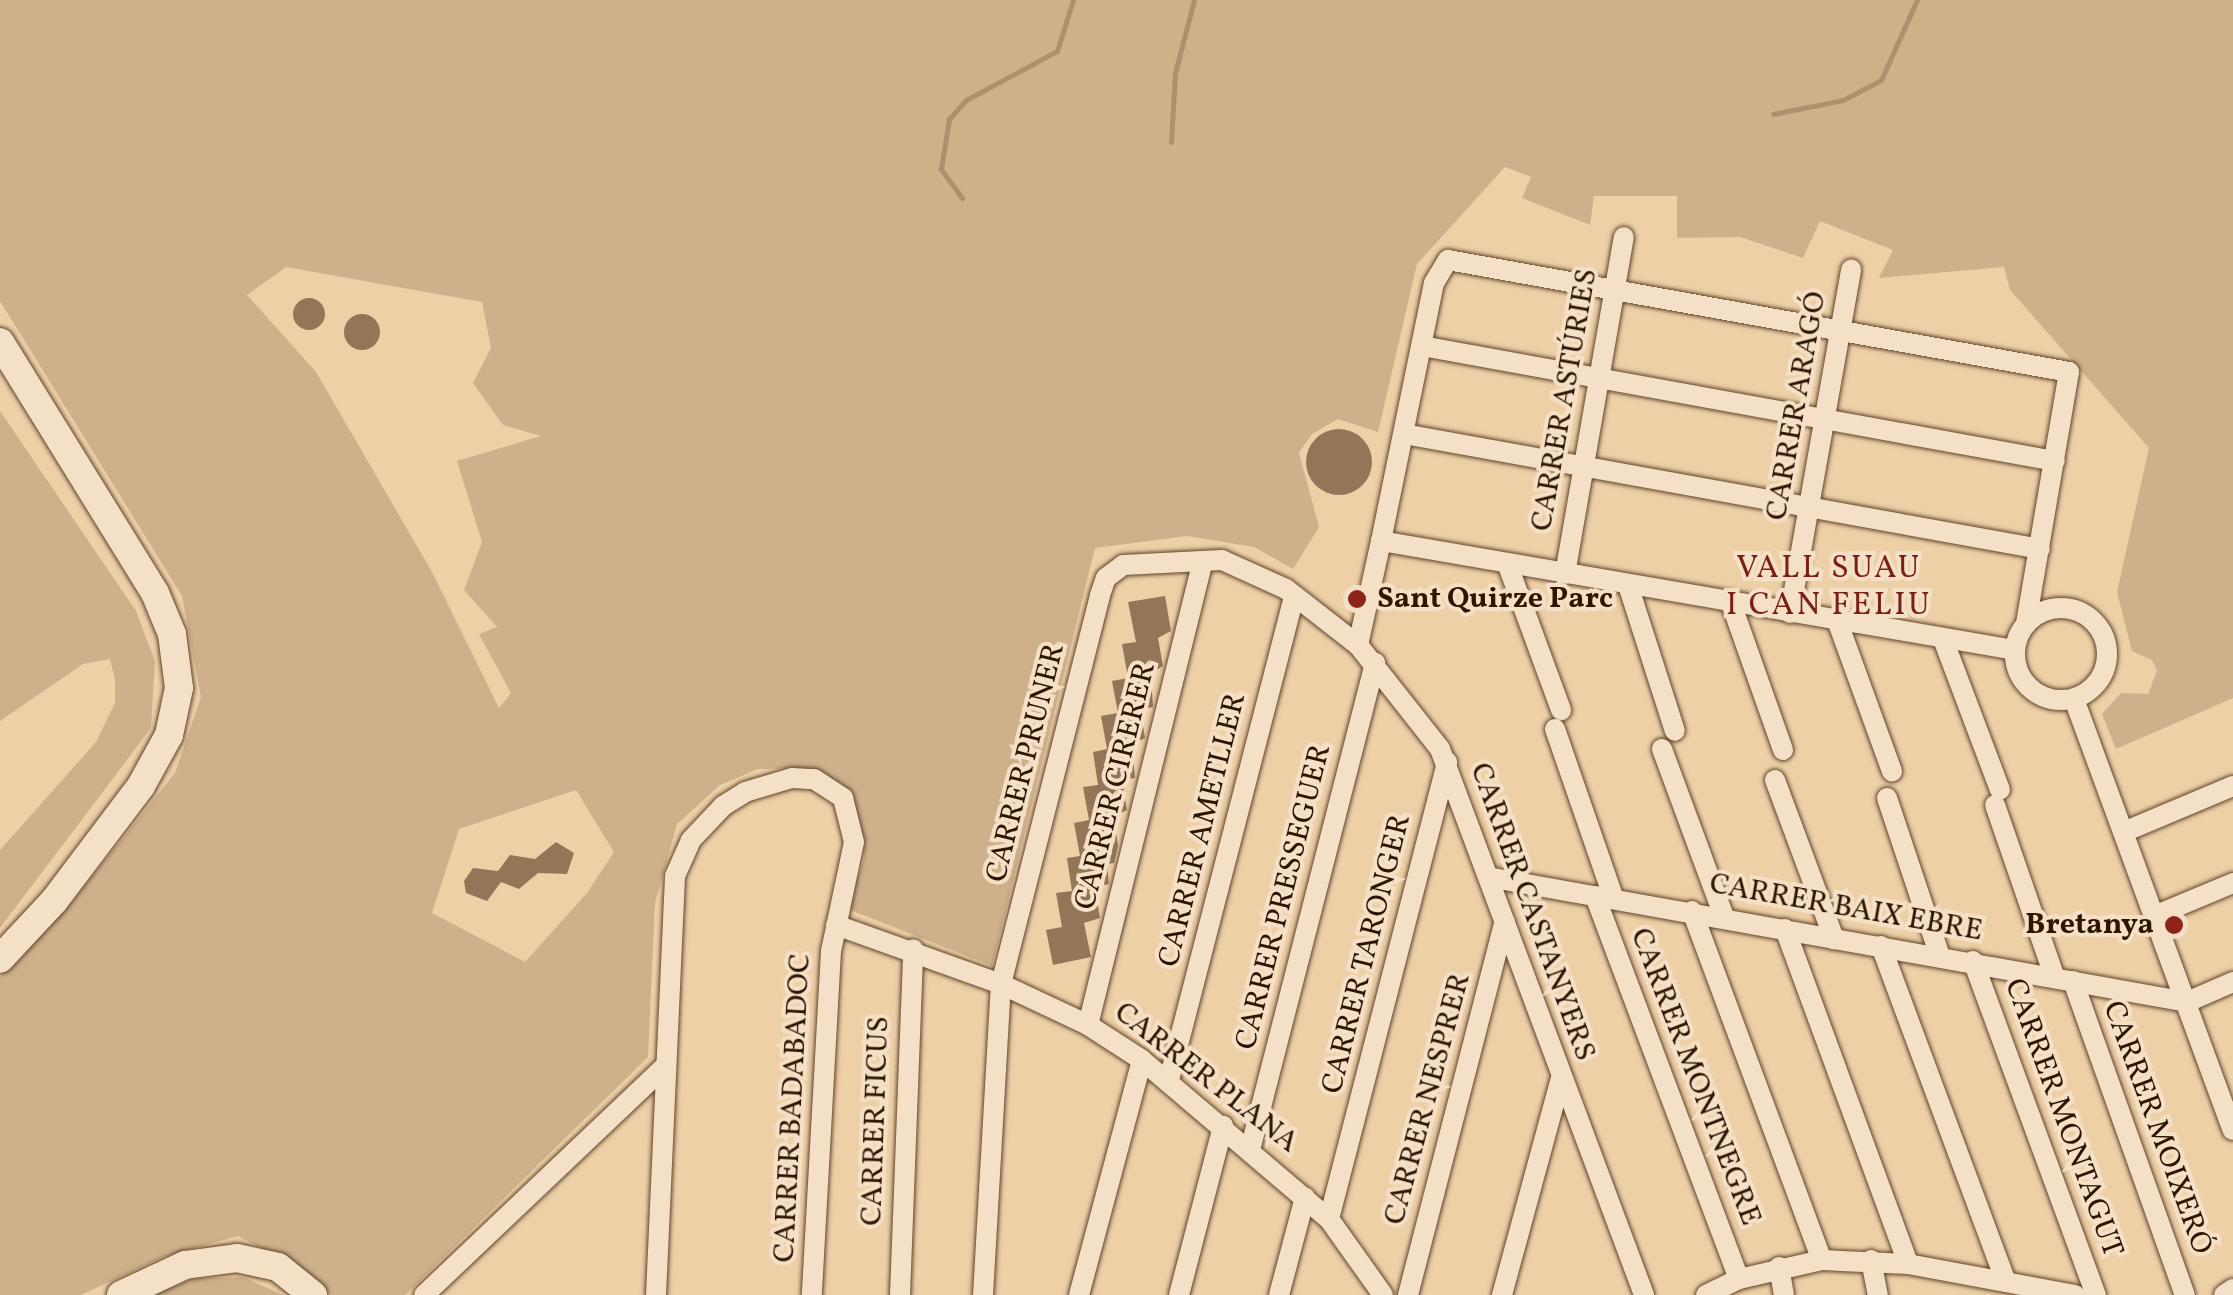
<!DOCTYPE html>
<html>
<head>
<meta charset="utf-8">
<style>
  body { margin:0 }
  #map { position:relative; width:2233px; height:1295px; overflow:hidden; background:#eed0a7; font-family:Vollkorn,serif }
  div>[style] { position:absolute }
  .green>* { inset:0; background:#ceb08b }
  .stream>* { height:5px; margin:-2.5px; padding:0 2.5px; transform-origin:2.5px; border-radius:2.5px; background:#ad906e }
  .building>* { inset:0; background:#927657 }
  .round { border-radius:50% }
  .roads { filter:drop-shadow(0 0 2px #5f442a) drop-shadow(0 0 2px #5f442a) }
  .street>* { height:20px; margin:-10px; padding:0 10px; transform-origin:10px; border-radius:10px; background:#f4e0c6 }
  .street>.ring { margin:-10px; padding:0; box-sizing:content-box; background:none; border:20px solid #f4e0c6; border-radius:50% }
  .secondary>* { height:28px; margin:-14px; padding:0 14px; transform-origin:14px; border-radius:14px; background:#f4e0c6 }
  .dots>* { width:28px; height:28px; translate:-50% -50%; box-sizing:border-box; border:5px solid #f4e0c6; border-radius:50% }
  span { translate:-50% -50%; white-space:nowrap; text-align:center; line-height:1.15; -webkit-text-stroke:8px #f4e0c6; paint-order:stroke }
  .street-label { font-size:30px; color:#2f1500 }
  .poi-label { font-size:30px; color:#2f1500; font-weight:700 }
  .left { translate:0 -50%; text-align:left }
  .right { translate:-100% -50%; text-align:right }
  .neighbourhood-label { font-size:32px; color:#7a1f14; letter-spacing:2.5px }
</style>
</head>
<body>
<div id="map">
  <div class="green">
    <i style="clip-path:polygon(evenodd,0 0,2233px 0,2233px 698px,2116px 749px,2102px 714px,2121px 693px,2148px 694px,2157px 671px,2152px 660px,2132px 651px,2117px 592px,2149px 448px,2010px 290px,2004px 267px,1879px 278px,1893px 250px,1820px 221px,1803px 258px,1740px 237px,1677px 238px,1677px 196px,1594px 196px,1590px 225px,1522px 198px,1531px 177px,1505px 167px,1417px 264px,1378px 432px,1338px 419px,1312px 434px,1299px 453px,1319px 527px,1293px 569px,1254px 547px,1187px 536px,1095px 548px,992px 966px,848px 909px,864px 859px,861px 828px,829px 777px,802px 768px,758px 769px,720px 785px,677px 824px,655px 903px,648px 1057px,405px 1295px,332px 1295px,301px 1269px,238px 1236px,163px 1257px,81px 1295px,0 1295px,0 977px,74px 899px,175px 773px,201px 697px,182px 596px,0 301px,0 0,286px 267px,482px 302px,491px 348px,473px 383px,503px 425px,541px 436px,457px 461px,482px 542px,464px 590px,497px 627px,479px 634px,511px 693px,499px 708px,432px 572px,316px 372px,247px 295px,286px 267px,0 0,576px 790px,614px 852px,587px 893px,525px 962px,432px 913px,459px 829px,576px 790px)"></i>
    <i style="clip-path:polygon(0 411px,136px 611px,155px 661px,151px 728px,0 928px,0 850px,96px 742px,115px 703px,115px 680px,110px 659px,83px 664px,0 721px)"></i>
    <i style="clip-path:polygon(243px 1277px,283px 1295px,152px 1295px,192px 1279px)"></i>
  </div>
  <div class="stream">
    <i style="left:1773px;top:114px;width:71px;rotate:-11.3deg"></i>
    <i style="left:1843px;top:100px;width:43px;rotate:-27.8deg"></i>
    <i style="left:1881px;top:80px;width:88px;rotate:-65.8deg"></i>
    <i style="left:1171px;top:142px;width:69px;rotate:-86.7deg"></i>
    <i style="left:1175px;top:73px;width:75px;rotate:-75.4deg"></i>
    <i style="left:962px;top:198px;width:36px;rotate:-126deg"></i>
    <i style="left:941px;top:169px;width:51px;rotate:-80.9deg"></i>
    <i style="left:949px;top:119px;width:25px;rotate:-48deg"></i>
    <i style="left:966px;top:100px;width:103px;rotate:-28.3deg"></i>
    <i style="left:1057px;top:51px;width:53px;rotate:-72.6deg"></i>
  </div>
  <div class="building">
    <i class="round" style="left:293px;top:298px;width:32px;height:32px"></i>
    <i class="round" style="left:344px;top:314px;width:36px;height:36px"></i>
    <i class="round" style="left:1306px;top:429px;width:66px;height:66px"></i>
    <i style="clip-path:polygon(1165px 596px,1171px 631px,1158px 638px,1163px 666px,1151px 673px,1153px 707px,1140px 709px,1145px 738px,1132px 744px,1135px 778px,1122px 780px,1127px 810px,1114px 816px,1118px 846px,1114px 863px,1107px 864px,1109px 884px,1095px 887px,1100px 918px,1084px 923px,1091px 957px,1053px 965px,1046px 930px,1062px 927px,1056px 893px,1072px 891px,1067px 858px,1080px 856px,1074px 823px,1089px 820px,1083px 787px,1098px 785px,1093px 752px,1107px 749px,1101px 716px,1118px 713px,1112px 681px,1128px 678px,1122px 644px,1136px 642px,1128px 602px)"></i>
    <i style="clip-path:polygon(556px 842px,574px 853px,567px 874px,538px 873px,519px 889px,501px 882px,487px 901px,466px 893px,464px 881px,473px 868px,498px 871px,510px 855px,535px 859px)"></i>
  </div>
  <div class="roads">
    <div class="street">
      <i style="left:1422px;top:346px;width:643px;rotate:10.3deg"></i>
      <i style="left:1404px;top:434px;width:646px;rotate:10.25deg"></i>
      <i style="left:1381px;top:541px;width:263px;rotate:-78.4deg"></i>
      <i style="left:1434px;top:283px;width:27px;rotate:-59deg"></i>
      <i style="left:1448px;top:260px;width:631px;rotate:10.22deg"></i>
      <i style="left:2069px;top:372px;width:256px;rotate:99.7deg"></i>
      <i style="left:1507px;top:563px;width:157px;rotate:69.8deg"></i>
      <i style="left:1565px;top:574px;width:342px;rotate:-80.1deg"></i>
      <i style="left:1628px;top:585px;width:153px;rotate:72.2deg"></i>
      <i style="left:1731px;top:603px;width:156px;rotate:70.5deg"></i>
      <i class="ring" style="left:2015px;top:608px;width:72px;height:72px"></i>
      <i style="left:1790px;top:613px;width:349px;rotate:-79.9deg"></i>
      <i style="left:1838px;top:623px;width:158px;rotate:70deg"></i>
      <i style="left:1943px;top:639px;width:161px;rotate:69.3deg"></i>
      <i style="left:1358px;top:645px;width:107px;rotate:-77.5deg"></i>
      <i style="left:1381px;top:541px;width:643px;rotate:9.76deg"></i>
      <i style="left:2074px;top:699px;width:459px;rotate:69.8deg"></i>
      <i style="left:1555px;top:729px;width:180px;rotate:70.9deg"></i>
      <i style="left:1662px;top:749px;width:179px;rotate:69.7deg"></i>
      <i style="left:1775px;top:780px;width:170px;rotate:69.6deg"></i>
      <i style="left:1887px;top:798px;width:167px;rotate:71.5deg"></i>
      <i style="left:1995px;top:805px;width:183px;rotate:70.9deg"></i>
      <i style="left:2126px;top:831px;width:116px;rotate:-22.8deg"></i>
      <i style="left:1493px;top:878px;width:705px;rotate:10.13deg"></i>
      <i style="left:2187px;top:1002px;width:50px;rotate:-23.5deg"></i>
      <i style="left:1595px;top:896px;width:409px;rotate:69.4deg"></i>
      <i style="left:1692px;top:911px;width:372px;rotate:69.6deg"></i>
      <i style="left:2159px;top:914px;width:80px;rotate:-22.7deg"></i>
      <i style="left:836px;top:925px;width:175px;rotate:19.7deg"></i>
      <i style="left:1001px;top:984px;width:96px;rotate:25.2deg"></i>
      <i style="left:1088px;top:1025px;width:64px;rotate:32.9deg"></i>
      <i style="left:1142px;top:1060px;width:245px;rotate:40.4deg"></i>
      <i style="left:1329px;top:1219px;width:93px;rotate:54.6deg"></i>
      <i style="left:1785px;top:929px;width:357px;rotate:69.8deg"></i>
      <i style="left:1881px;top:946px;width:358px;rotate:69.6deg"></i>
      <i style="left:1973px;top:961px;width:356px;rotate:69.8deg"></i>
      <i style="left:2073px;top:981px;width:333px;rotate:70.4deg"></i>
      <i style="left:1088px;top:1025px;width:478px;rotate:-76.1deg"></i>
      <i style="left:1169px;top:1080px;width:500px;rotate:-75.5deg"></i>
      <i style="left:1251px;top:1146px;width:499px;rotate:-75.6deg"></i>
      <i style="left:1329px;top:1219px;width:472px;rotate:-75.5deg"></i>
      <i style="left:1871px;top:1260px;width:36px;rotate:79deg"></i>
      <i style="left:1779px;top:1267px;width:28px;rotate:80deg"></i>
      <i style="left:424px;top:1295px;width:331px;rotate:-43.5deg"></i>
      <i style="left:656px;top:1295px;width:419px;rotate:-87.4deg"></i>
      <i style="left:675px;top:876px;width:39px;rotate:-66deg"></i>
      <i style="left:691px;top:840px;width:47px;rotate:-46.7deg"></i>
      <i style="left:723px;top:806px;width:26px;rotate:-32deg"></i>
      <i style="left:745px;top:792px;width:49px;rotate:-16.6deg"></i>
      <i style="left:792px;top:778px;width:22px;rotate:3deg"></i>
      <i style="left:814px;top:779px;width:35px;rotate:33deg"></i>
      <i style="left:843px;top:798px;width:45px;rotate:76deg"></i>
      <i style="left:854px;top:842px;width:111px;rotate:101.9deg"></i>
      <i style="left:831px;top:951px;width:345px;rotate:93.2deg"></i>
      <i style="left:900px;top:1295px;width:346px;rotate:-87.8deg"></i>
      <i style="left:983px;top:1295px;width:312px;rotate:-86.7deg"></i>
      <i style="left:1001px;top:984px;width:401px;rotate:-75.7deg"></i>
      <i style="left:1100px;top:595px;width:18px;rotate:-71deg"></i>
      <i style="left:1106px;top:578px;width:21px;rotate:-37deg"></i>
      <i style="left:1123px;top:565px;width:99px;rotate:-2.9deg"></i>
      <i style="left:1222px;top:560px;width:70px;rotate:24.4deg"></i>
      <i style="left:1286px;top:589px;width:91px;rotate:37.9deg"></i>
      <i style="left:1358px;top:645px;width:132px;rotate:51.7deg"></i>
      <i style="left:1440px;top:749px;width:583px;rotate:69.51deg"></i>
      <i style="left:1079px;top:1295px;width:243px;rotate:-75deg"></i>
      <i style="left:1179px;top:1295px;width:175px;rotate:-75.4deg"></i>
      <i style="left:1279px;top:1295px;width:101px;rotate:-75.1deg"></i>
      <i style="left:1408px;top:1295px;width:386px;rotate:-75.5deg"></i>
      <i style="left:1502px;top:1295px;width:222px;rotate:-74.8deg"></i>
      <i style="left:1706px;top:1295px;width:37px;rotate:-26deg"></i>
      <i style="left:1739px;top:1279px;width:85px;rotate:-12.9deg"></i>
      <i style="left:1822px;top:1260px;width:86px;rotate:2.7deg"></i>
      <i style="left:1908px;top:1264px;width:170px;rotate:10.5deg"></i>
      <i style="left:2224px;top:1295px;width:11px;rotate:-34deg"></i>
    </div>
    <div class="secondary">
      <i style="left:0;top:342px;width:295px;rotate:58.3deg"></i>
      <i style="left:155px;top:593px;width:44px;rotate:67.5deg"></i>
      <i style="left:172px;top:634px;width:54px;rotate:82.6deg"></i>
      <i style="left:179px;top:688px;width:48px;rotate:102deg"></i>
      <i style="left:169px;top:735px;width:58px;rotate:118.8deg"></i>
      <i style="left:141px;top:786px;width:144px;rotate:127.1deg"></i>
      <i style="left:54px;top:901px;width:79px;rotate:133deg"></i>
      <i style="left:121px;top:1295px;width:71px;rotate:-25.1deg"></i>
      <i style="left:185px;top:1265px;width:52px;rotate:-7.7deg"></i>
      <i style="left:237px;top:1258px;width:42px;rotate:12.4deg"></i>
      <i style="left:278px;top:1267px;width:45px;rotate:38.7deg"></i>
    </div>
  </div>
  <div class="dots">
    <i style="left:1357px;top:599px;background:#8f2418"></i>
    <i style="left:2174px;top:925px;background:#8f2418"></i>
  </div>
  <div class="street-label">
    <span style="left:1565px;top:400px;rotate:-80deg">CARRER ASTÚRIES</span>
    <span style="left:1797px;top:406px;rotate:-80deg">CARRER ARAGÓ</span>
    <span style="left:1026px;top:763px;rotate:-76deg">CARRER PRUNER</span>
    <span style="left:1116px;top:786px;rotate:-76deg">CARRER CIRERER</span>
    <span style="left:1203px;top:830px;rotate:-76deg">CARRER AMETLLER</span>
    <span style="left:1284px;top:897px;rotate:-76deg">CARRER PRESSEGUER</span>
    <span style="left:1846px;top:908px;rotate:10deg">CARRER BAIX EBRE</span>
    <span style="left:1532px;top:912px;rotate:70deg">CARRER CASTANYERS</span>
    <span style="left:1367px;top:954px;rotate:-76deg">CARRER TARONGER</span>
    <span style="left:1695px;top:1077px;rotate:69deg">CARRER MONTNEGRE</span>
    <span style="left:1206px;top:1078px;rotate:38deg">CARRER PLANA</span>
    <span style="left:1428px;top:1099px;rotate:-75deg">CARRER NESPRER</span>
    <span style="left:793px;top:1108px;rotate:-87deg">CARRER BADABADOC</span>
    <span style="left:2063px;top:1118px;rotate:70deg">CARRER MONTAGUT</span>
    <span style="left:876px;top:1121px;rotate:-88deg">CARRER FICUS</span>
    <span style="left:2157px;top:1128px;rotate:70deg">CARRER MOIXERÓ</span>
  </div>
  <div class="poi-label">
    <span class="left" style="left:1377px;top:599px">Sant Quirze Parc</span>
    <span class="right" style="left:2154px;top:925px">Bretanya</span>
  </div>
  <div class="neighbourhood-label">
    <span style="left:1829px;top:588px">VALL SUAU<br>I CAN FELIU</span>
  </div>
</div>
</body>
</html>
